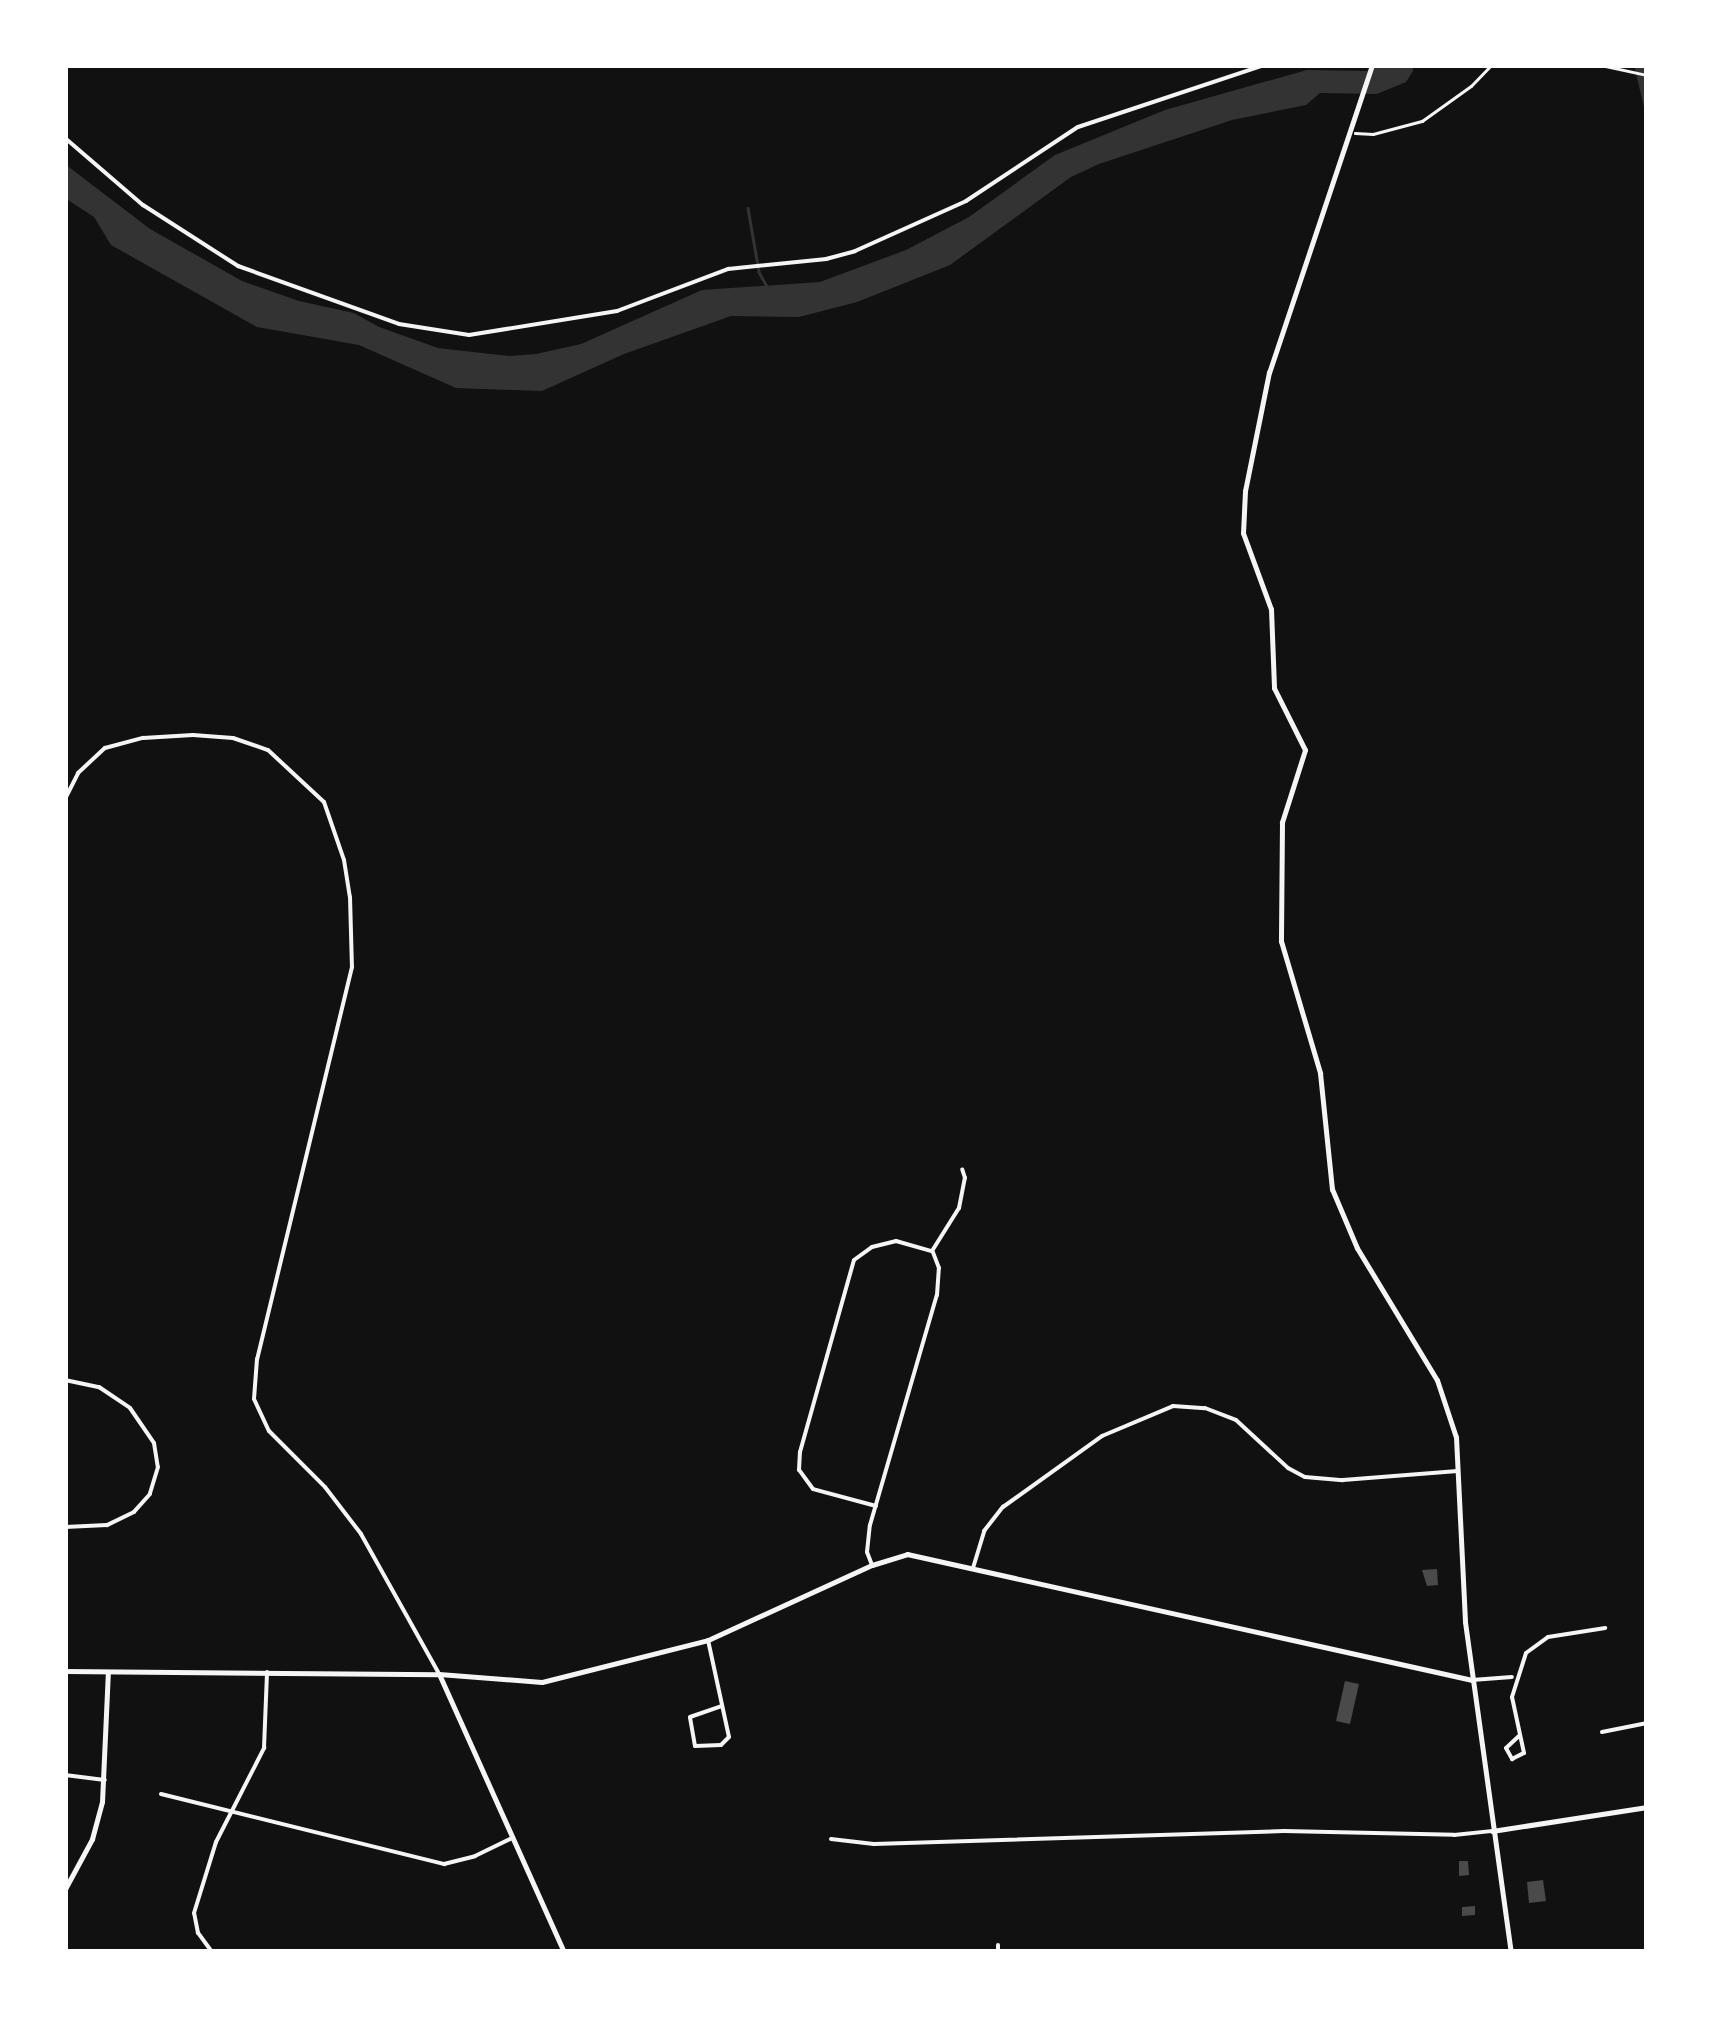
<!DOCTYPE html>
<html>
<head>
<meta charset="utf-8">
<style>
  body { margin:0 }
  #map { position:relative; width:1712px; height:2017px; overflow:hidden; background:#111; font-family:Raleway,sans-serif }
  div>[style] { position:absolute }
  .water>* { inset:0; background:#333 }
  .stream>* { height:2.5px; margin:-1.25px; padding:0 1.25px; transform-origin:1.25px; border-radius:1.25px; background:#333 }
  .building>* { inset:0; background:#4a4a4a }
  .path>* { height:2.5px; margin:-1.25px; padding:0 1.25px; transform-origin:1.25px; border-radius:1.25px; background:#f5f5f5 }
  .minor>* { height:4px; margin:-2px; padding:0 2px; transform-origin:2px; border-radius:2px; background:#f5f5f5 }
  .tertiary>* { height:5px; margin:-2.5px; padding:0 2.5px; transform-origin:2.5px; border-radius:2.5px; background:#f5f5f5 }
  .secondary>* { height:5px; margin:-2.5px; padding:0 2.5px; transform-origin:2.5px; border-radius:2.5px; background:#f5f5f5 }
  span { translate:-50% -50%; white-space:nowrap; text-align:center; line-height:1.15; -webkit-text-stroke:8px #fff; paint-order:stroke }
  .frame { position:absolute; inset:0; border:68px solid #fff; pointer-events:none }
</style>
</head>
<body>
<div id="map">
  <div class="water">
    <i style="clip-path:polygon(1381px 65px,1413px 65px,1413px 71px,1406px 82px,1377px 94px,1320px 93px,1306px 105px,1232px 120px,1099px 164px,1071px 177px,950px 265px,857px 302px,799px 317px,731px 316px,624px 354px,542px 391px,456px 388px,359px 345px,257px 327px,111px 245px,94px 217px,65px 198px,65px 164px,150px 229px,242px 281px,299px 301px,354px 313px,379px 327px,438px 348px,509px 356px,536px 354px,581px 344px,702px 290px,820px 282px,906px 250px,969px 217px,1055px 155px,1165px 110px,1307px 70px,1366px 71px)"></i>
    <i style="clip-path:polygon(1634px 65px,1647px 66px,1647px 142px,1647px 120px)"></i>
  </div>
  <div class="stream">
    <i style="left:748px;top:208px;width:65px;rotate:80.2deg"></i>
    <i style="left:759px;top:272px;width:18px;rotate:61deg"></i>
  </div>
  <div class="building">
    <i style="clip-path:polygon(1437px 1569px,1438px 1585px,1427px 1586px,1422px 1570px)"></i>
    <i style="clip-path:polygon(1345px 1681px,1359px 1684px,1350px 1724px,1336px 1721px)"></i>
    <i style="clip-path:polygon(1459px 1861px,1468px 1861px,1469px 1875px,1459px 1876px)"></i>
    <i style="clip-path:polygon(1543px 1880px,1546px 1901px,1529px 1903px,1527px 1882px)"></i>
    <i style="clip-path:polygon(1475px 1906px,1475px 1915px,1462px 1916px,1462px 1907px)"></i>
  </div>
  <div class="path">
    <i style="left:1601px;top:65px;width:47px;rotate:12.3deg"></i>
    <i style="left:1355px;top:133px;width:18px;rotate:3deg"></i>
    <i style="left:1373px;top:134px;width:51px;rotate:-14.9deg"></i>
    <i style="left:1422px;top:121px;width:60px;rotate:-35.5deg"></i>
    <i style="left:1471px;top:86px;width:29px;rotate:-46deg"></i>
  </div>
  <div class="minor">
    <i style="left:65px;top:138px;width:103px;rotate:40.7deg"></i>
    <i style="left:143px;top:205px;width:113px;rotate:32.7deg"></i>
    <i style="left:238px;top:266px;width:171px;rotate:19.8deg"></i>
    <i style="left:399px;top:324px;width:71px;rotate:8.9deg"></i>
    <i style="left:469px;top:335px;width:150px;rotate:-9.2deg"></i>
    <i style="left:617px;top:311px;width:119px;rotate:-20.7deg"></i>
    <i style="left:728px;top:269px;width:99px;rotate:-5.8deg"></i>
    <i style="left:826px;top:259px;width:30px;rotate:-15deg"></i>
    <i style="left:855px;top:251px;width:122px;rotate:-24.2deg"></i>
    <i style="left:966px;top:201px;width:134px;rotate:-33.5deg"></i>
    <i style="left:1078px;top:127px;width:196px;rotate:-18.4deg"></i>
    <i style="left:65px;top:799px;width:29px;rotate:-63deg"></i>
    <i style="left:78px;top:773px;width:37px;rotate:-43deg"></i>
    <i style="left:105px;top:748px;width:39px;rotate:-15deg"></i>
    <i style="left:143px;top:738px;width:50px;rotate:-3.4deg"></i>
    <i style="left:193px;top:735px;width:40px;rotate:4.3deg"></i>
    <i style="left:233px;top:738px;width:37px;rotate:19deg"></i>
    <i style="left:268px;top:750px;width:76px;rotate:42.9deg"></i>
    <i style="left:324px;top:802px;width:61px;rotate:71deg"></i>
    <i style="left:344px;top:860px;width:37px;rotate:81deg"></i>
    <i style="left:350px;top:897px;width:70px;rotate:88.4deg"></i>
    <i style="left:352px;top:967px;width:403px;rotate:103.6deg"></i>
    <i style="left:257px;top:1359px;width:40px;rotate:94.3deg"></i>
    <i style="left:254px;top:1399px;width:35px;rotate:65deg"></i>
    <i style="left:269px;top:1431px;width:79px;rotate:45deg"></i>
    <i style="left:325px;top:1487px;width:59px;rotate:52.5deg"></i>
    <i style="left:361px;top:1534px;width:158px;rotate:60.8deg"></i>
    <i style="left:932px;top:1251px;width:51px;rotate:-57.9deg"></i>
    <i style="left:959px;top:1208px;width:31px;rotate:-79deg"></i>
    <i style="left:965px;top:1178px;width:9px;rotate:-108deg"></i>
    <i style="left:65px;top:1380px;width:35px;rotate:12deg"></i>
    <i style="left:99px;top:1387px;width:37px;rotate:34deg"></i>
    <i style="left:130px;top:1408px;width:42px;rotate:55.6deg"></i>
    <i style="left:154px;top:1443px;width:24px;rotate:81deg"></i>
    <i style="left:158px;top:1467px;width:28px;rotate:107deg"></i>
    <i style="left:150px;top:1494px;width:24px;rotate:132deg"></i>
    <i style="left:134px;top:1512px;width:30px;rotate:154deg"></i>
    <i style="left:107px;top:1525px;width:42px;rotate:177.3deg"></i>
    <i style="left:876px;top:1506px;width:65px;rotate:-164.9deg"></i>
    <i style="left:813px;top:1489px;width:24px;rotate:-126deg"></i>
    <i style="left:799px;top:1470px;width:18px;rotate:-87deg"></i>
    <i style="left:800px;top:1452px;width:199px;rotate:-74.3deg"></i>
    <i style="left:854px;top:1260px;width:22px;rotate:-36deg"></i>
    <i style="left:872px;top:1247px;width:25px;rotate:-14deg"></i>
    <i style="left:896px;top:1241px;width:37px;rotate:16deg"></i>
    <i style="left:872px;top:1565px;width:14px;rotate:-111deg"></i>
    <i style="left:867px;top:1552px;width:27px;rotate:-84deg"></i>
    <i style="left:870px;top:1525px;width:240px;rotate:-73.8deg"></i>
    <i style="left:937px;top:1295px;width:27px;rotate:-86deg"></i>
    <i style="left:939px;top:1268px;width:17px;rotate:-111deg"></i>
    <i style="left:973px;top:1568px;width:39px;rotate:-73deg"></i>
    <i style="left:984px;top:1531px;width:31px;rotate:-52deg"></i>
    <i style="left:1003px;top:1507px;width:122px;rotate:-35.6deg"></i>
    <i style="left:1102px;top:1436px;width:77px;rotate:-22.9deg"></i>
    <i style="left:1173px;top:1406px;width:32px;rotate:4deg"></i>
    <i style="left:1205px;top:1408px;width:33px;rotate:21deg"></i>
    <i style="left:1236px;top:1420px;width:71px;rotate:42.7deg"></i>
    <i style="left:1288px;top:1468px;width:19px;rotate:28deg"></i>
    <i style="left:1305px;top:1477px;width:38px;rotate:5deg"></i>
    <i style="left:1343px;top:1480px;width:115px;rotate:-4.5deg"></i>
    <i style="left:708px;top:1640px;width:99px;rotate:77.8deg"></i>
    <i style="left:729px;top:1737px;width:11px;rotate:135deg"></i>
    <i style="left:721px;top:1745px;width:26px;rotate:178deg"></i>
    <i style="left:695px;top:1746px;width:29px;rotate:-100deg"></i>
    <i style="left:690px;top:1717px;width:34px;rotate:-19deg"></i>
    <i style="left:1472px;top:1680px;width:40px;rotate:-4.3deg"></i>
    <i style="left:1602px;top:1732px;width:46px;rotate:-11.3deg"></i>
    <i style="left:1520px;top:1735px;width:19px;rotate:137deg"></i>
    <i style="left:1506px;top:1748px;width:13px;rotate:61deg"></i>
    <i style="left:1512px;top:1759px;width:13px;rotate:-27deg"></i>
    <i style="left:1524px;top:1753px;width:57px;rotate:-102.1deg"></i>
    <i style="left:1512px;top:1697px;width:46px;rotate:-72.3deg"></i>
    <i style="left:1526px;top:1653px;width:27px;rotate:-36deg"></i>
    <i style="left:1548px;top:1637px;width:58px;rotate:-9deg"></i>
    <i style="left:65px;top:1775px;width:40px;rotate:7.1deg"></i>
    <i style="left:161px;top:1794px;width:292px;rotate:13.9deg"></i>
    <i style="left:444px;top:1864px;width:32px;rotate:-14deg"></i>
    <i style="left:475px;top:1856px;width:41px;rotate:-25.9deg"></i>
    <i style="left:831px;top:1839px;width:43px;rotate:6.6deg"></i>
    <i style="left:874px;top:1844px;width:410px;rotate:-1.8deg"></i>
    <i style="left:1284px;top:1831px;width:170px;rotate:1.3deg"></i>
    <i style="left:1454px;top:1835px;width:37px;rotate:-6deg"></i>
    <i style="left:212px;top:1952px;width:24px;rotate:-126deg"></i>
    <i style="left:198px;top:1933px;width:20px;rotate:-101deg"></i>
    <i style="left:194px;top:1913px;width:74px;rotate:-72.8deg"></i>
    <i style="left:216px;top:1842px;width:106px;rotate:-62.9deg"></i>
    <i style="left:264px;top:1748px;width:76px;rotate:-87.7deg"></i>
    <i style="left:998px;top:1952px;width:7px;rotate:-90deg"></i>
  </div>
  <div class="tertiary">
    <i style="left:65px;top:1671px;width:374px;rotate:0.5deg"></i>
    <i style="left:439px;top:1674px;width:103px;rotate:4.4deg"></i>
    <i style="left:542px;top:1682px;width:171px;rotate:-14.2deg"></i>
    <i style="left:708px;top:1640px;width:180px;rotate:-24.6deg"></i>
    <i style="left:872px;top:1565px;width:37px;rotate:-17deg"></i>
    <i style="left:907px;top:1554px;width:579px;rotate:12.57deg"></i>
    <i style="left:439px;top:1674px;width:305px;rotate:65.8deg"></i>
    <i style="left:1492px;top:1831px;width:157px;rotate:-8.8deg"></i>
    <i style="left:65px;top:1889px;width:57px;rotate:-61.6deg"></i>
    <i style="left:92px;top:1839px;width:38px;rotate:-75deg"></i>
    <i style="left:102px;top:1802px;width:130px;rotate:-87.4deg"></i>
  </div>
  <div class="secondary">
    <i style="left:1372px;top:65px;width:324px;rotate:108.5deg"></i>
    <i style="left:1269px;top:372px;width:121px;rotate:101.4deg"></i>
    <i style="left:1245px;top:491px;width:42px;rotate:92.7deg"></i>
    <i style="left:1243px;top:533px;width:81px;rotate:69.8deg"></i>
    <i style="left:1271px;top:609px;width:79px;rotate:87.8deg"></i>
    <i style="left:1274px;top:688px;width:69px;rotate:63.4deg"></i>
    <i style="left:1305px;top:750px;width:76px;rotate:107.7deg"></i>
    <i style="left:1282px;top:822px;width:119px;rotate:90.5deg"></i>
    <i style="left:1281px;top:941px;width:138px;rotate:73.5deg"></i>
    <i style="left:1320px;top:1073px;width:117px;rotate:84.1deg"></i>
    <i style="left:1332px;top:1189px;width:64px;rotate:67deg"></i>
    <i style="left:1357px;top:1248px;width:154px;rotate:58.8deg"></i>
    <i style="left:1437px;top:1380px;width:60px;rotate:71.6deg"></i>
    <i style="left:1456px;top:1437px;width:185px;rotate:87.2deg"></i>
    <i style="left:1465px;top:1622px;width:333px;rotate:82.1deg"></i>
  </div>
  <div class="frame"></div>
</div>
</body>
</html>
